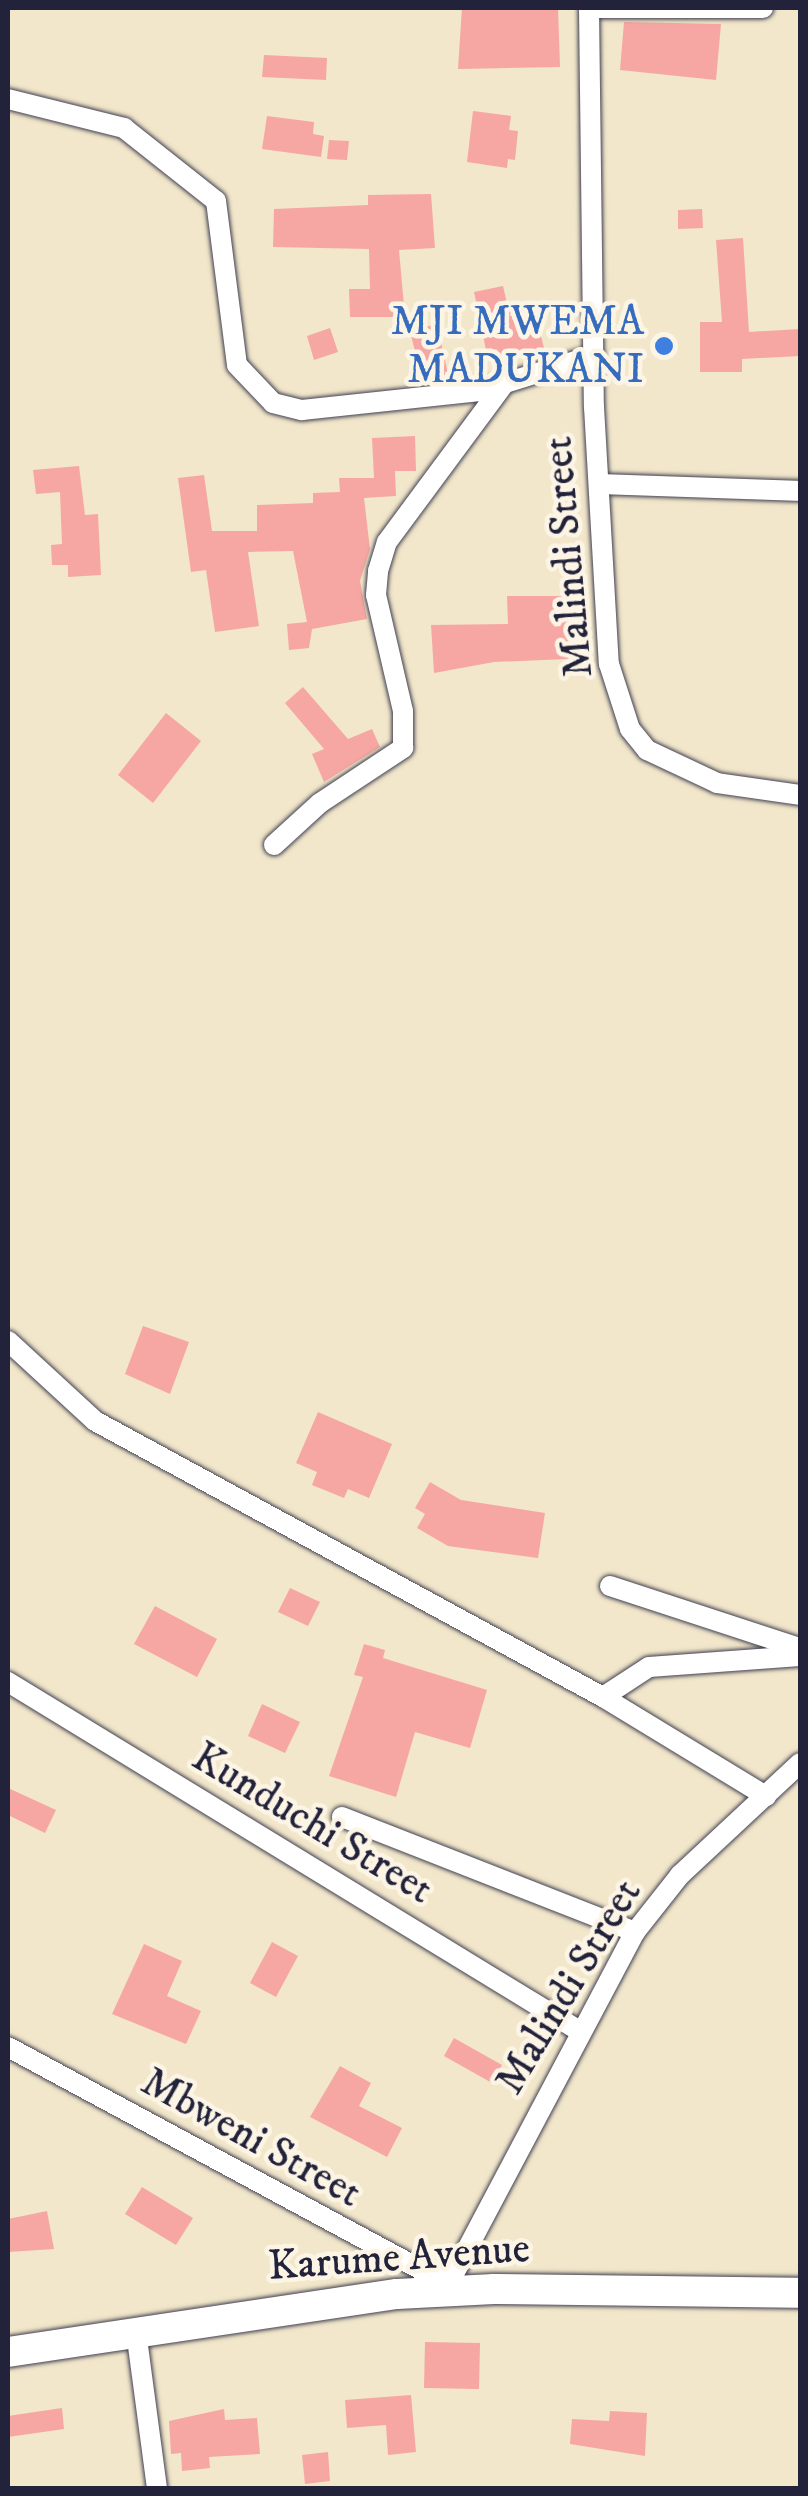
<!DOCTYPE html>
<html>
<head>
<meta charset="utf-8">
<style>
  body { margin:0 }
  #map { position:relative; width:808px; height:2496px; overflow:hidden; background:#f2e7cb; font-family:"IM FELL DW Pica",serif }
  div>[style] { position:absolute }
  .building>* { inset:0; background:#f6a7a3 }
  .roads { filter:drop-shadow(0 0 2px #414051) drop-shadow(0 0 2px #414051) }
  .street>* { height:20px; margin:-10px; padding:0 10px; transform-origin:10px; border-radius:10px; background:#fff }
  .secondary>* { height:30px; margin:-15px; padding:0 15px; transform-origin:15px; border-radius:15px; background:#fff }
  .dots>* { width:28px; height:28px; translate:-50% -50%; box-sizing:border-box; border:5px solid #fcf5e5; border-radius:50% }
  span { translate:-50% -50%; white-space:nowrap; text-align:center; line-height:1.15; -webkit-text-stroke:9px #fcf5e5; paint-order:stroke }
  .shop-label { font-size:42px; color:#366cbe }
  .right { translate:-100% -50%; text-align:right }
  .street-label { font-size:42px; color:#22223b }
  .frame { position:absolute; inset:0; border:10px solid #22223b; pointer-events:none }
</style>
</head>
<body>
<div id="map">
  <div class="building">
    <i style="clip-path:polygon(462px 8px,558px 8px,560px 67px,458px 69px)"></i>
    <i style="clip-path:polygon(624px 22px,721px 24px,716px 80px,620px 70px)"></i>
    <i style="clip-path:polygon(264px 55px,327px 58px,326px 80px,262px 77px)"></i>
    <i style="clip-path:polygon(473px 111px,511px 116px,509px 130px,518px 131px,515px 160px,508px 159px,507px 168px,467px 162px)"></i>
    <i style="clip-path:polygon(267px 116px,314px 122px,313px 134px,324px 136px,321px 157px,262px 149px)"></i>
    <i style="clip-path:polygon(329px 140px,349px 141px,347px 160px,327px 159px)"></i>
    <i style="clip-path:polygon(431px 194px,435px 248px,399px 250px,405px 317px,350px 317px,349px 289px,370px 289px,369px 249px,273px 247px,274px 209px,368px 205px,368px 195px)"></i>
    <i style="clip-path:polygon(702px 209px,703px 228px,678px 229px,678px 210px)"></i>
    <i style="clip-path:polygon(743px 238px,749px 332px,800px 329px,800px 356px,742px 359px,742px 372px,700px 372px,700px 322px,722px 322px,716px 240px)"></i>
    <i style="clip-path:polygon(503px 286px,507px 303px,516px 301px,522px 327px,538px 324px,544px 348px,488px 360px,474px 292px)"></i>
    <i style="clip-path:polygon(437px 324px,448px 374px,422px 380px,410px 331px)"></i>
    <i style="clip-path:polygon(330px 328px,338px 352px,314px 360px,307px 336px)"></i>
    <i style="clip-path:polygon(415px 436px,416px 471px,395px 471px,396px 496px,364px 498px,370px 549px,360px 581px,367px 619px,312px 629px,309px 648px,289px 650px,287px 624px,307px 622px,293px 551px,248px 552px,259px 626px,215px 632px,206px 570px,191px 572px,178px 478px,204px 475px,212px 531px,257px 531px,257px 505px,313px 503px,313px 493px,340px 492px,339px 478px,374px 478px,372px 438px)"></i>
    <i style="clip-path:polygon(79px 466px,85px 515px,98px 514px,101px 575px,68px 577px,68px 565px,52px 565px,51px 545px,62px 544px,60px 492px,36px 494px,33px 470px)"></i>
    <i style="clip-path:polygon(507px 596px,567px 596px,569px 659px,494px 662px,434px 673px,431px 625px,508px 624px)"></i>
    <i style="clip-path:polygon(303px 687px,348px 739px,372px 729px,380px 747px,324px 782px,312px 754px,324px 749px,285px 703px)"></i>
    <i style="clip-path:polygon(166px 713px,201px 741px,153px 803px,118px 775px)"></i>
    <i style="clip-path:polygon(143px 1326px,189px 1342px,170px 1394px,125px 1374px)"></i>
    <i style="clip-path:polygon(318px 1412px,392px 1444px,369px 1498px,348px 1489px,344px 1498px,312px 1485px,317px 1472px,296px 1463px)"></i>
    <i style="clip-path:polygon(430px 1482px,461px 1500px,545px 1513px,538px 1558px,448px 1546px,417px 1528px,425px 1514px,415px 1508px)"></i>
    <i style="clip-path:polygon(290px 1588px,320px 1602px,308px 1626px,278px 1612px)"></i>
    <i style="clip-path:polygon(155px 1606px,217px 1639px,197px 1677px,134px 1644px)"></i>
    <i style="clip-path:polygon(364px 1644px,385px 1650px,383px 1658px,487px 1690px,470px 1748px,415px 1732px,396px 1797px,329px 1776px,363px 1677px,354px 1675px)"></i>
    <i style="clip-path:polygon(262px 1704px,300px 1722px,285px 1753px,248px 1736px)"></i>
    <i style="clip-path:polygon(8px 1788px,56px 1810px,45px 1833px,8px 1815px)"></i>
    <i style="clip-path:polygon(272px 1942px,298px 1956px,276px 1997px,250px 1983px)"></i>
    <i style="clip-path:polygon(144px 1944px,182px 1961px,167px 1996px,201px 2011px,186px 2044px,112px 2014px)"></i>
    <i style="clip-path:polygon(454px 2038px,502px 2065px,492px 2083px,444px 2056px)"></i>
    <i style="clip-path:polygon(340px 2066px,371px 2083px,359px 2106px,402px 2128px,387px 2157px,310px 2117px)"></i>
    <i style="clip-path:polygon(142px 2187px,193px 2218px,176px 2245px,125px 2214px)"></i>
    <i style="clip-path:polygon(47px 2211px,54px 2249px,8px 2252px,8px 2219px)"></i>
    <i style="clip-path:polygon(425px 2342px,480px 2343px,479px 2389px,424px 2388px)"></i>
    <i style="clip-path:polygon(411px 2395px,416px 2452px,388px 2455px,386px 2425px,347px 2428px,345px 2400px)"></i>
    <i style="clip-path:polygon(62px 2408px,64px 2429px,8px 2437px,8px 2416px)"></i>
    <i style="clip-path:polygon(224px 2409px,225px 2420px,257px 2418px,260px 2454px,209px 2457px,210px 2468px,182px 2471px,181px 2453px,171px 2454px,169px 2421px)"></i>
    <i style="clip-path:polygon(610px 2411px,647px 2413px,645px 2456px,570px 2444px,572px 2419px,609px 2421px)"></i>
    <i style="clip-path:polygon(328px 2452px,330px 2481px,305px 2484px,302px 2455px)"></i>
  </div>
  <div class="roads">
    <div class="street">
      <i style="left:589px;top:8px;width:399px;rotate:89.3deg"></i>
      <i style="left:594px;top:407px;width:257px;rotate:86.7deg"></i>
      <i style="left:609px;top:664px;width:68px;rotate:72.1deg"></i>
      <i style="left:630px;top:729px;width:27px;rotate:51deg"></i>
      <i style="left:647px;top:750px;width:77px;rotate:25.2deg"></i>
      <i style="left:717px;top:783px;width:84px;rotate:8.2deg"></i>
      <i style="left:589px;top:8px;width:174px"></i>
      <i style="left:8px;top:99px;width:120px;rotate:14deg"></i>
      <i style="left:124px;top:128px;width:117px;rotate:38.4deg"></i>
      <i style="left:216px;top:201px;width:165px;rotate:82.7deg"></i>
      <i style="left:237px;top:365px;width:52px;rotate:46.5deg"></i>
      <i style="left:273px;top:403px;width:30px;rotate:14deg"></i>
      <i style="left:302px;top:410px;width:179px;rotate:-6.1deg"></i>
      <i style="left:480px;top:391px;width:120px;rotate:-17.5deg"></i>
      <i style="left:602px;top:484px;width:198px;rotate:2deg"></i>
      <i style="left:274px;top:845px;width:62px;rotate:-42.4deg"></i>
      <i style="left:320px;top:803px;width:100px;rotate:-33.5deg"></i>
      <i style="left:403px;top:748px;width:37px;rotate:-90deg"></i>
      <i style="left:403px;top:711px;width:119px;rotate:-103.1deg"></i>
      <i style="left:376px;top:595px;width:24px;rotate:-85deg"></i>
      <i style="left:378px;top:571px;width:30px;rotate:-73deg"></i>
      <i style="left:387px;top:542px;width:195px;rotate:-53.5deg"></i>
      <i style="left:8px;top:1341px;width:118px;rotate:42.6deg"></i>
      <i style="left:95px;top:1421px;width:578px;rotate:28.52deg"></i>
      <i style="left:603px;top:1697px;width:191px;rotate:31.3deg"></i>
      <i style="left:610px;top:1586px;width:200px;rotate:18.1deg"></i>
      <i style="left:8px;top:1682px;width:668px;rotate:31.41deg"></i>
      <i style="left:603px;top:1697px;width:55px;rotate:-33.1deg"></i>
      <i style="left:649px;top:1667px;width:151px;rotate:-4.2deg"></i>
      <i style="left:342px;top:1817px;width:315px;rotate:21.4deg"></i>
      <i style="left:8px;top:2047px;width:508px;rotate:28.33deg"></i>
      <i style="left:448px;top:2285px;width:399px;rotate:-62.1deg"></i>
      <i style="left:635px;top:1932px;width:73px;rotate:-51.7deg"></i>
      <i style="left:680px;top:1875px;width:164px;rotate:-43deg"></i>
      <i style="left:136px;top:2331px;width:158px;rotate:82.4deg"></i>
    </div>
    <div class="secondary">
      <i style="left:8px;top:2352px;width:393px;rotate:-8.5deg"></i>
      <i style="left:397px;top:2294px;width:97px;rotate:-3deg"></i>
      <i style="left:494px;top:2289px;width:306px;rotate:0.7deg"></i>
    </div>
  </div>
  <div class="dots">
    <i style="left:664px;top:346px;background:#3f7fe0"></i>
  </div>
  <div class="shop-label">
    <span class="right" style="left:644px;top:346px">MJI MWEMA<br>MADUKANI</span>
  </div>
  <div class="street-label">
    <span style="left:569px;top:557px;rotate:-95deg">Malindi Street</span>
    <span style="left:312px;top:1824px;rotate:31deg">Kunduchi Street</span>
    <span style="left:569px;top:1987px;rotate:-59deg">Malindi Street</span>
    <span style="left:251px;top:2138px;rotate:29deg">Mbweni Street</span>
    <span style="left:399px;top:2258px;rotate:-4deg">Karume Avenue</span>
  </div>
  <div class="frame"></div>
</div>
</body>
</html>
